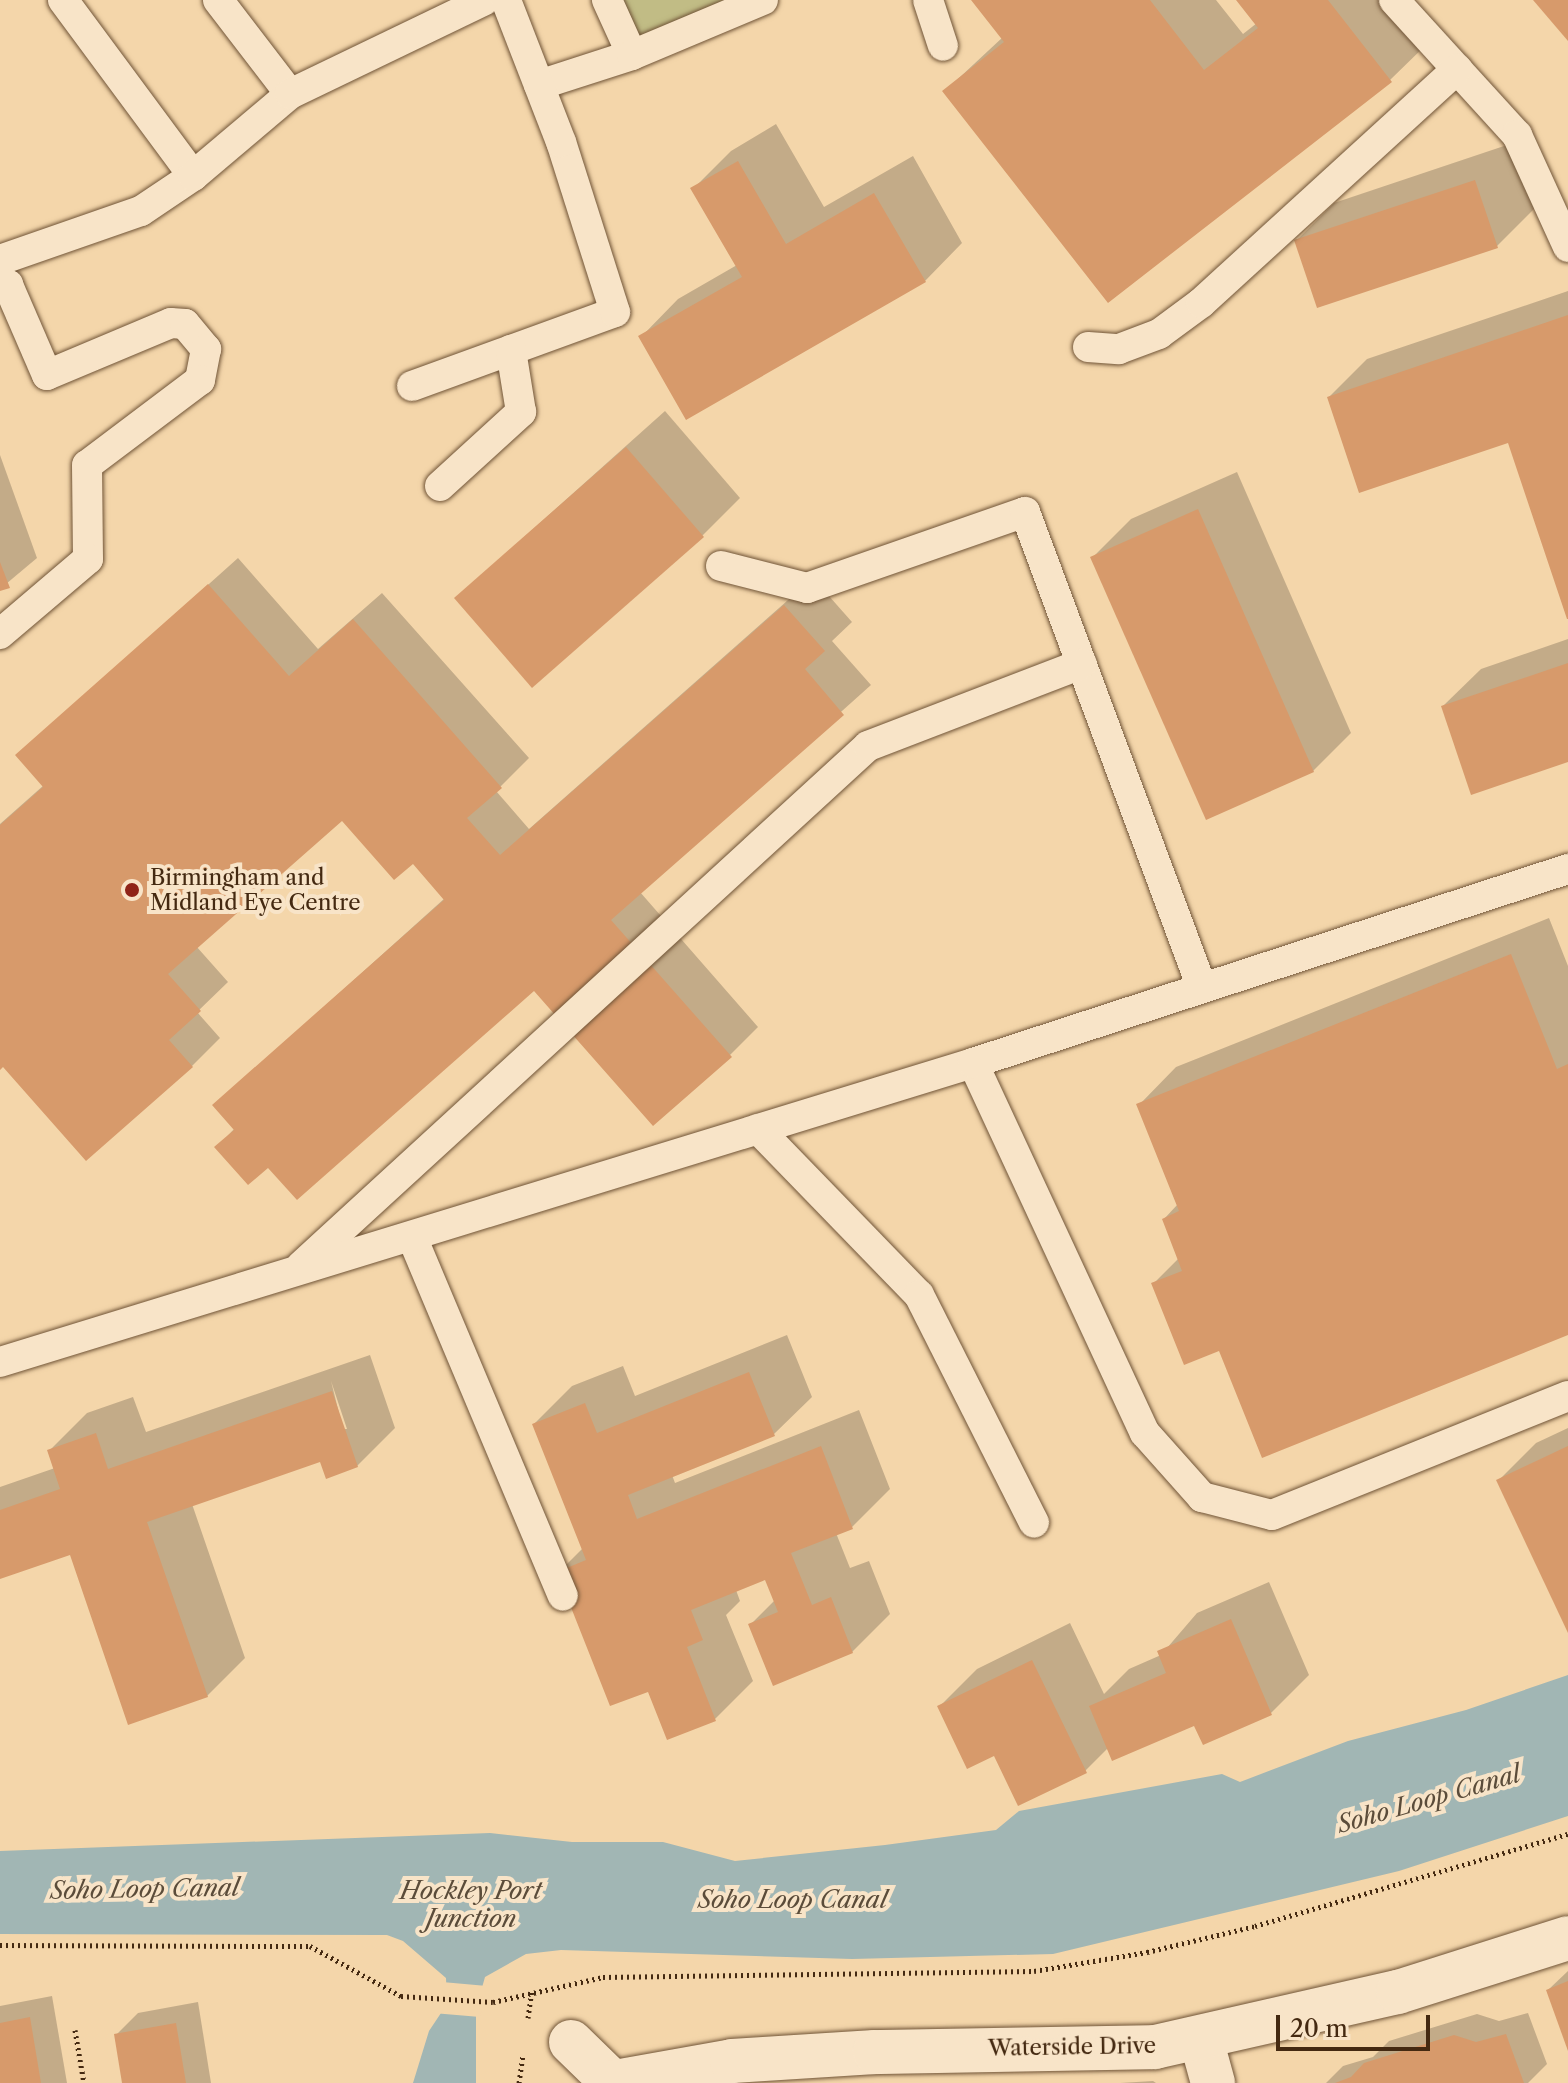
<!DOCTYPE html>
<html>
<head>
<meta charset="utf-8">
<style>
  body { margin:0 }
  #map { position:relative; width:1568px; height:2083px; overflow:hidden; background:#f4d6aa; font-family:"Libre Caslon Text",serif }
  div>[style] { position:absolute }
  .green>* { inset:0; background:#c1bc85 }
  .water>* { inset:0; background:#a1b6b4 }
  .pier>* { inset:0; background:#f4d6aa }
  .shadow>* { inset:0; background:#0003 }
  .building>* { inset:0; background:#d79a6b }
  .path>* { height:5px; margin-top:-2.5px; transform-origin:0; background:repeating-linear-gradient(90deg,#442911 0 2px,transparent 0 6px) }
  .roads { filter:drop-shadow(0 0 2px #705437) drop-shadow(0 0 2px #705437) }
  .service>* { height:30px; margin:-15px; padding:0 15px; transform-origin:15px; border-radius:15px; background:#f8e4c8 }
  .minor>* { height:44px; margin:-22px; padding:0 22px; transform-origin:22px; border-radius:22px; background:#f8e4c8 }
  .dots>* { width:22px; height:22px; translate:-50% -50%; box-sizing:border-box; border:4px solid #f8e4c8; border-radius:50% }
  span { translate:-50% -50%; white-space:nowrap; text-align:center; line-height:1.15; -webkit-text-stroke:8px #f8e4c8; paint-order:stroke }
  .poi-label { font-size:22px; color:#442911 }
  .left { translate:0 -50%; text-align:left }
  .street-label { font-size:22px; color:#442911 }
  .water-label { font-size:24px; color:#5b4c3a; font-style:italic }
  .scale { position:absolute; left:1276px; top:2015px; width:154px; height:36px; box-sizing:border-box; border:4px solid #442911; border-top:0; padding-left:10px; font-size:24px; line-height:28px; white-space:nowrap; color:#442911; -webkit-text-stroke:6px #f8e4c8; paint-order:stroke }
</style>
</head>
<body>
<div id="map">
  <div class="green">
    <i style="clip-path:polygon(610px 0,735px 0,628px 43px)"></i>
  </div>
  <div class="water">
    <i style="clip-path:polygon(1568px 1675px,1568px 1816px,1399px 1871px,1053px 1954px,852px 1959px,561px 1950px,526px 1954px,485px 1977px,476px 2009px,476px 2083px,413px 2083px,429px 2031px,447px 2004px,446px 1978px,403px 1941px,387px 1935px,0 1934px,0 1851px,490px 1833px,572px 1842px,663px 1842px,735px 1861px,885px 1845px,996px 1830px,1019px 1811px,1222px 1774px,1240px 1782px,1348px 1741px,1466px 1710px)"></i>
  </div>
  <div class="pier">
    <i style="clip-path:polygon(442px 1982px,487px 1986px,480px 2017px,433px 2013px,443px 2003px)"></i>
  </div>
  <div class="shadow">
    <i style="clip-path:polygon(974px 0,1216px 0,1243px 34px,1257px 23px,1238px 0,1395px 0,1428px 43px,1390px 80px,945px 91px,1003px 37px)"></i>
    <i style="clip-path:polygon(776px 124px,824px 207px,913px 156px,962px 243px,925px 281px,641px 337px,678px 299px,737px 265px,693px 189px,731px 151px)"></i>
    <i style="clip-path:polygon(1513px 143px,1535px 208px,1497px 246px,1296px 241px,1334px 203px)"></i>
    <i style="clip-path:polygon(1568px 291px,1568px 614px,1509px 440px,1329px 397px,1367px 359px)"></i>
    <i style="clip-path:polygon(665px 411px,740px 498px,702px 536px,456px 598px)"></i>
    <i style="clip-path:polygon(0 455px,37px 558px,0 589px)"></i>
    <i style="clip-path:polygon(1237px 472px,1351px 733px,1313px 771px,1093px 557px,1131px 519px)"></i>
    <i style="clip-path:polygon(238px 558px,318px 649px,382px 593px,529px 758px,496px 791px,529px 829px,813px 578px,852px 622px,832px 641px,871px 685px,640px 892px,758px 1027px,730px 1055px,534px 988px,268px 1165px,217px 1147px,235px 1128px,215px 1105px,445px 898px,413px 861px,342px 818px,196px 946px,228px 982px,197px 1012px,220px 1038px,192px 1066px,0 1067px,0 824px,44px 785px,18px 755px)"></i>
    <i style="clip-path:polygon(1568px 639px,1568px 760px,1443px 706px,1481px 669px)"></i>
    <i style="clip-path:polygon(1549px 918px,1568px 966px,1568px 1333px,1220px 1349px,1153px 1284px,1179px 1258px,1164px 1219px,1178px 1204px,1139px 1105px,1176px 1067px)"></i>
    <i style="clip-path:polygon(787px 1335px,812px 1397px,774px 1434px,672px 1475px,675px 1483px,859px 1410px,890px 1489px,852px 1527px,836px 1533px,850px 1568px,869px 1561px,890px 1614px,852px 1652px,751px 1624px,775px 1600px,766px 1578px,736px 1590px,740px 1601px,726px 1615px,753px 1681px,715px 1719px,649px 1689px,559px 1572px,583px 1548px,534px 1424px,572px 1386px,623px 1366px,635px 1396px)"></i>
    <i style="clip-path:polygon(evenodd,370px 1355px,395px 1428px,357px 1466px,321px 1459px,192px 1504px,245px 1658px,207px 1696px,71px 1553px,0 1577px,0 1487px,55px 1468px,49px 1451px,87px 1413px,133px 1397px,146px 1432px,370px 1355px,331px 1381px,347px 1429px,343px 1429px,331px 1381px)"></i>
    <i style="clip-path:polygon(1568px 1428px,1568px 1628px,1498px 1481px,1536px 1443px)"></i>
    <i style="clip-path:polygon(1269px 1582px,1309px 1675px,1271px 1713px,1195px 1723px,1108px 1748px,1085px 1771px,995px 1754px,939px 1707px,977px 1669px,1070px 1623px,1104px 1694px,1129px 1669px,1161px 1655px,1197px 1613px)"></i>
    <i style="clip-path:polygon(1568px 1971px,1568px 2046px,1548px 1990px)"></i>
    <i style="clip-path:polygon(52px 1996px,67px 2083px,0 2083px,0 2006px)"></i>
    <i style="clip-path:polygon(198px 2002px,211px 2083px,124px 2083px,116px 2035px,138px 2013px)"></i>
    <i style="clip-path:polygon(1528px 2013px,1547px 2064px,1528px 2083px,1326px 2083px,1343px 2066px,1373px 2057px,1389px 2041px,1477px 2014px,1499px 2021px)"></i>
    <i style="clip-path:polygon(1153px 2081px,1156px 2083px,1120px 2083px)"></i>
  </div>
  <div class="building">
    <i style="clip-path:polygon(971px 0,1150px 0,1204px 70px,1258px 28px,1236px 0,1328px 0,1392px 82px,1108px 303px,942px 91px,1004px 42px)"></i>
    <i style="clip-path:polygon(1533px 0,1568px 0,1568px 41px)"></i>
    <i style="clip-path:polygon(738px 161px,786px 244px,874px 193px,926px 282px,686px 420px,638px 336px,742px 277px,690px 188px)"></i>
    <i style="clip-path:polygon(1475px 180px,1498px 248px,1317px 308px,1294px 240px)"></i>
    <i style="clip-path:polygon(1568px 315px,1568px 619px,1567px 619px,1508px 443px,1359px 493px,1327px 397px)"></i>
    <i style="clip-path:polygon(626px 447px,704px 537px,532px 688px,454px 598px)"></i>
    <i style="clip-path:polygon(1198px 509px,1314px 772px,1206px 820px,1090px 557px)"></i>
    <i style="clip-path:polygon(0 562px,10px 588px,0 591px)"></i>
    <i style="clip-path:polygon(208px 584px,289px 676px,353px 619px,502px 788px,467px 818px,500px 855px,784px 605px,825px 651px,805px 669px,844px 715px,611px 920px,732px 1057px,653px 1126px,534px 991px,297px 1200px,268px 1168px,248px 1185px,214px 1147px,234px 1130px,212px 1105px,444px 900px,413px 864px,394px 880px,342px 821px,168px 974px,201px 1011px,169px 1040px,193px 1067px,86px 1161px,3px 1067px,0 1070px,0 825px,43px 787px,15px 755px)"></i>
    <i style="clip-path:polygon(1568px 663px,1568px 762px,1471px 795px,1441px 706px)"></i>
    <i style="clip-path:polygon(1511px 954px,1557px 1069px,1568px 1064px,1568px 1335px,1262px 1458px,1219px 1351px,1184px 1365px,1151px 1283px,1182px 1271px,1162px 1219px,1179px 1211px,1136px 1104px)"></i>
    <i style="clip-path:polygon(749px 1372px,775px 1436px,628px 1495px,637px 1519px,821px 1446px,853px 1529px,791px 1553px,812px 1605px,831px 1597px,853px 1653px,773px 1686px,748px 1624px,778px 1612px,765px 1580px,691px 1610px,703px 1640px,687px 1647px,716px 1721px,667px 1740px,648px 1692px,610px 1706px,557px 1572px,586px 1560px,532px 1424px,585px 1403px,597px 1433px)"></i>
    <i style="clip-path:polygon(332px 1391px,358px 1467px,326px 1479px,320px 1462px,147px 1522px,208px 1697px,128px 1725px,70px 1555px,0 1579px,0 1510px,60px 1489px,47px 1450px,96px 1433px,108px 1469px)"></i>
    <i style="clip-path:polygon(1568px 1446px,1568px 1633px,1496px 1480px)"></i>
    <i style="clip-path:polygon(1231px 1619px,1272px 1715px,1203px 1745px,1194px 1726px,1112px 1761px,1089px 1706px,1166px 1673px,1157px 1651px)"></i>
    <i style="clip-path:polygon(1032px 1660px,1087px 1773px,1018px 1806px,994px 1756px,967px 1769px,937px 1706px)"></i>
    <i style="clip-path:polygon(1568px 1981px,1568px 2051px,1546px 1990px)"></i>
    <i style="clip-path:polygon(30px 2017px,41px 2083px,0 2083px,0 2023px)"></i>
    <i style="clip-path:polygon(176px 2023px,186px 2083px,122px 2083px,114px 2034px)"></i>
    <i style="clip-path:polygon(1506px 2034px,1524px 2083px,1335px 2083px,1351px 2077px,1364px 2063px,1454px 2035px,1476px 2042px)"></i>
  </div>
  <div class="path">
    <i style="left:0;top:1945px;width:310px;rotate:0.2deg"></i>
    <i style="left:310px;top:1946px;width:104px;rotate:28.8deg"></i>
    <i style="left:401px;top:1996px;width:92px;rotate:3.7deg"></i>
    <i style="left:493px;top:2002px;width:113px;rotate:-12.8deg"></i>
    <i style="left:603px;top:1977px;width:431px;rotate:-0.8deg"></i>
    <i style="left:1034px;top:1971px;width:115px;rotate:-9.5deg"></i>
    <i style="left:1147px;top:1952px;width:111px;rotate:-13.5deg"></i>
    <i style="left:1255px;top:1926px;width:326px;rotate:-16.4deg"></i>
    <i style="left:528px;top:2018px;width:27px;rotate:-82deg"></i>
    <i style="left:75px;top:2030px;width:54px;rotate:80.4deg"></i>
    <i style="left:519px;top:2083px;width:28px;rotate:-82deg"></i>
  </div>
  <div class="roads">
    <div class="service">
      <i style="left:63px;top:0;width:219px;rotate:53.5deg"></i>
      <i style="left:218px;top:0;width:118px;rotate:52.5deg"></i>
      <i style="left:607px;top:0;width:60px;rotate:65.6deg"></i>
      <i style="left:928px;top:0;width:48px;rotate:71.9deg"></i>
      <i style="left:1394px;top:0;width:183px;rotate:47.7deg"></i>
      <i style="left:1517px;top:135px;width:123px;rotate:65.5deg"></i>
      <i style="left:539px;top:85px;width:98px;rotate:-17.9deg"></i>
      <i style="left:632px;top:55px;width:142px;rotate:-22.8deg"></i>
      <i style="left:0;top:260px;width:149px;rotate:-19.2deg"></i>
      <i style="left:141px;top:211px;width:63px;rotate:-33.9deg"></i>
      <i style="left:193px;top:176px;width:127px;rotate:-40.2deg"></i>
      <i style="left:290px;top:94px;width:216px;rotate:-25.7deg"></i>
      <i style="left:0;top:288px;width:9px;rotate:-21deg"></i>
      <i style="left:8px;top:285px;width:98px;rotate:66.6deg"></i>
      <i style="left:47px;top:375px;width:134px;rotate:-22.8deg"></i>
      <i style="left:171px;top:323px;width:14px;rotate:4deg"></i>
      <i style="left:185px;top:324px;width:33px;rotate:50deg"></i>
      <i style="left:206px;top:349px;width:32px;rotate:101deg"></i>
      <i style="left:200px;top:380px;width:141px;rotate:143deg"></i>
      <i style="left:87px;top:465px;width:94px;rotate:89.4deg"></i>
      <i style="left:88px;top:559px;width:116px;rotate:139.6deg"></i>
      <i style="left:1088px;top:347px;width:31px;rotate:4deg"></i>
      <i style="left:1119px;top:349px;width:43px;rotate:-20.6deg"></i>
      <i style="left:1159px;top:334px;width:52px;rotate:-36.4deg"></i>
      <i style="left:1201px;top:303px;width:347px;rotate:-42.4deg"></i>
      <i style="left:412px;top:386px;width:216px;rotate:-20deg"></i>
      <i style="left:615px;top:312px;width:178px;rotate:-107.6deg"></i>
      <i style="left:561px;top:142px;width:152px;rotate:-111.2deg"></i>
      <i style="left:440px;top:486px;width:110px;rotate:-42.4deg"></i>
      <i style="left:521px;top:412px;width:63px;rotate:-99.2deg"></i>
      <i style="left:721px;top:566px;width:89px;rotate:14.3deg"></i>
      <i style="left:807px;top:588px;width:231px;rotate:-19.2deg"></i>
      <i style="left:1025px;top:512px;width:508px;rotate:69.6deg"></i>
      <i style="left:973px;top:1063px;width:408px;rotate:65.1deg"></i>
      <i style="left:1145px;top:1433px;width:86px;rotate:48.3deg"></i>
      <i style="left:1202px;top:1497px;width:72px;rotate:14.4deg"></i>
      <i style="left:1272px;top:1515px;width:319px;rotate:-21.9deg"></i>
      <i style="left:758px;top:1129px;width:231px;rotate:45.9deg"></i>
      <i style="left:919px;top:1295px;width:255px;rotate:63.2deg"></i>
      <i style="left:412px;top:1237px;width:389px;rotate:67.2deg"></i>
      <i style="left:301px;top:1266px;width:769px;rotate:-42.52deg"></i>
      <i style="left:868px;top:746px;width:229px;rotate:-21deg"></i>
      <i style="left:0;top:1362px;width:1018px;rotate:-17.08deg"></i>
      <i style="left:973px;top:1063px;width:626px;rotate:-18.06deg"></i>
    </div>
    <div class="minor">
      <i style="left:1201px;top:2039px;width:46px;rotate:74.7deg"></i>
      <i style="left:571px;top:2042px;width:56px;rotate:44.3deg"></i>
      <i style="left:610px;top:2083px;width:124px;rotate:-10.2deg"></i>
      <i style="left:732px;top:2061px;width:143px;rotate:-3.6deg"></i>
      <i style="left:875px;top:2052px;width:280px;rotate:-1deg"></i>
      <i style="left:1155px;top:2047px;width:249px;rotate:-12.8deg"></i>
      <i style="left:1398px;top:1992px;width:178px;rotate:-17.6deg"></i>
    </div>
  </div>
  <div class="dots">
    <i style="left:132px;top:890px;background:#8f2418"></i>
  </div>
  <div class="poi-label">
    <span class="left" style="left:150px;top:890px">Birmingham and<br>Midland Eye Centre</span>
  </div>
  <div class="street-label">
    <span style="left:1072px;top:2047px;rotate:-1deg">Waterside Drive</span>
  </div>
  <div class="water-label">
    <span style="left:1429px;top:1799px;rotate:-16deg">Soho Loop Canal</span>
    <span style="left:145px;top:1889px;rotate:-1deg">Soho Loop Canal</span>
    <span style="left:471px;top:1905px">Hockley Port<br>Junction</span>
    <span style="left:793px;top:1900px">Soho Loop Canal</span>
  </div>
  <div class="scale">20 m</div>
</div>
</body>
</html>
